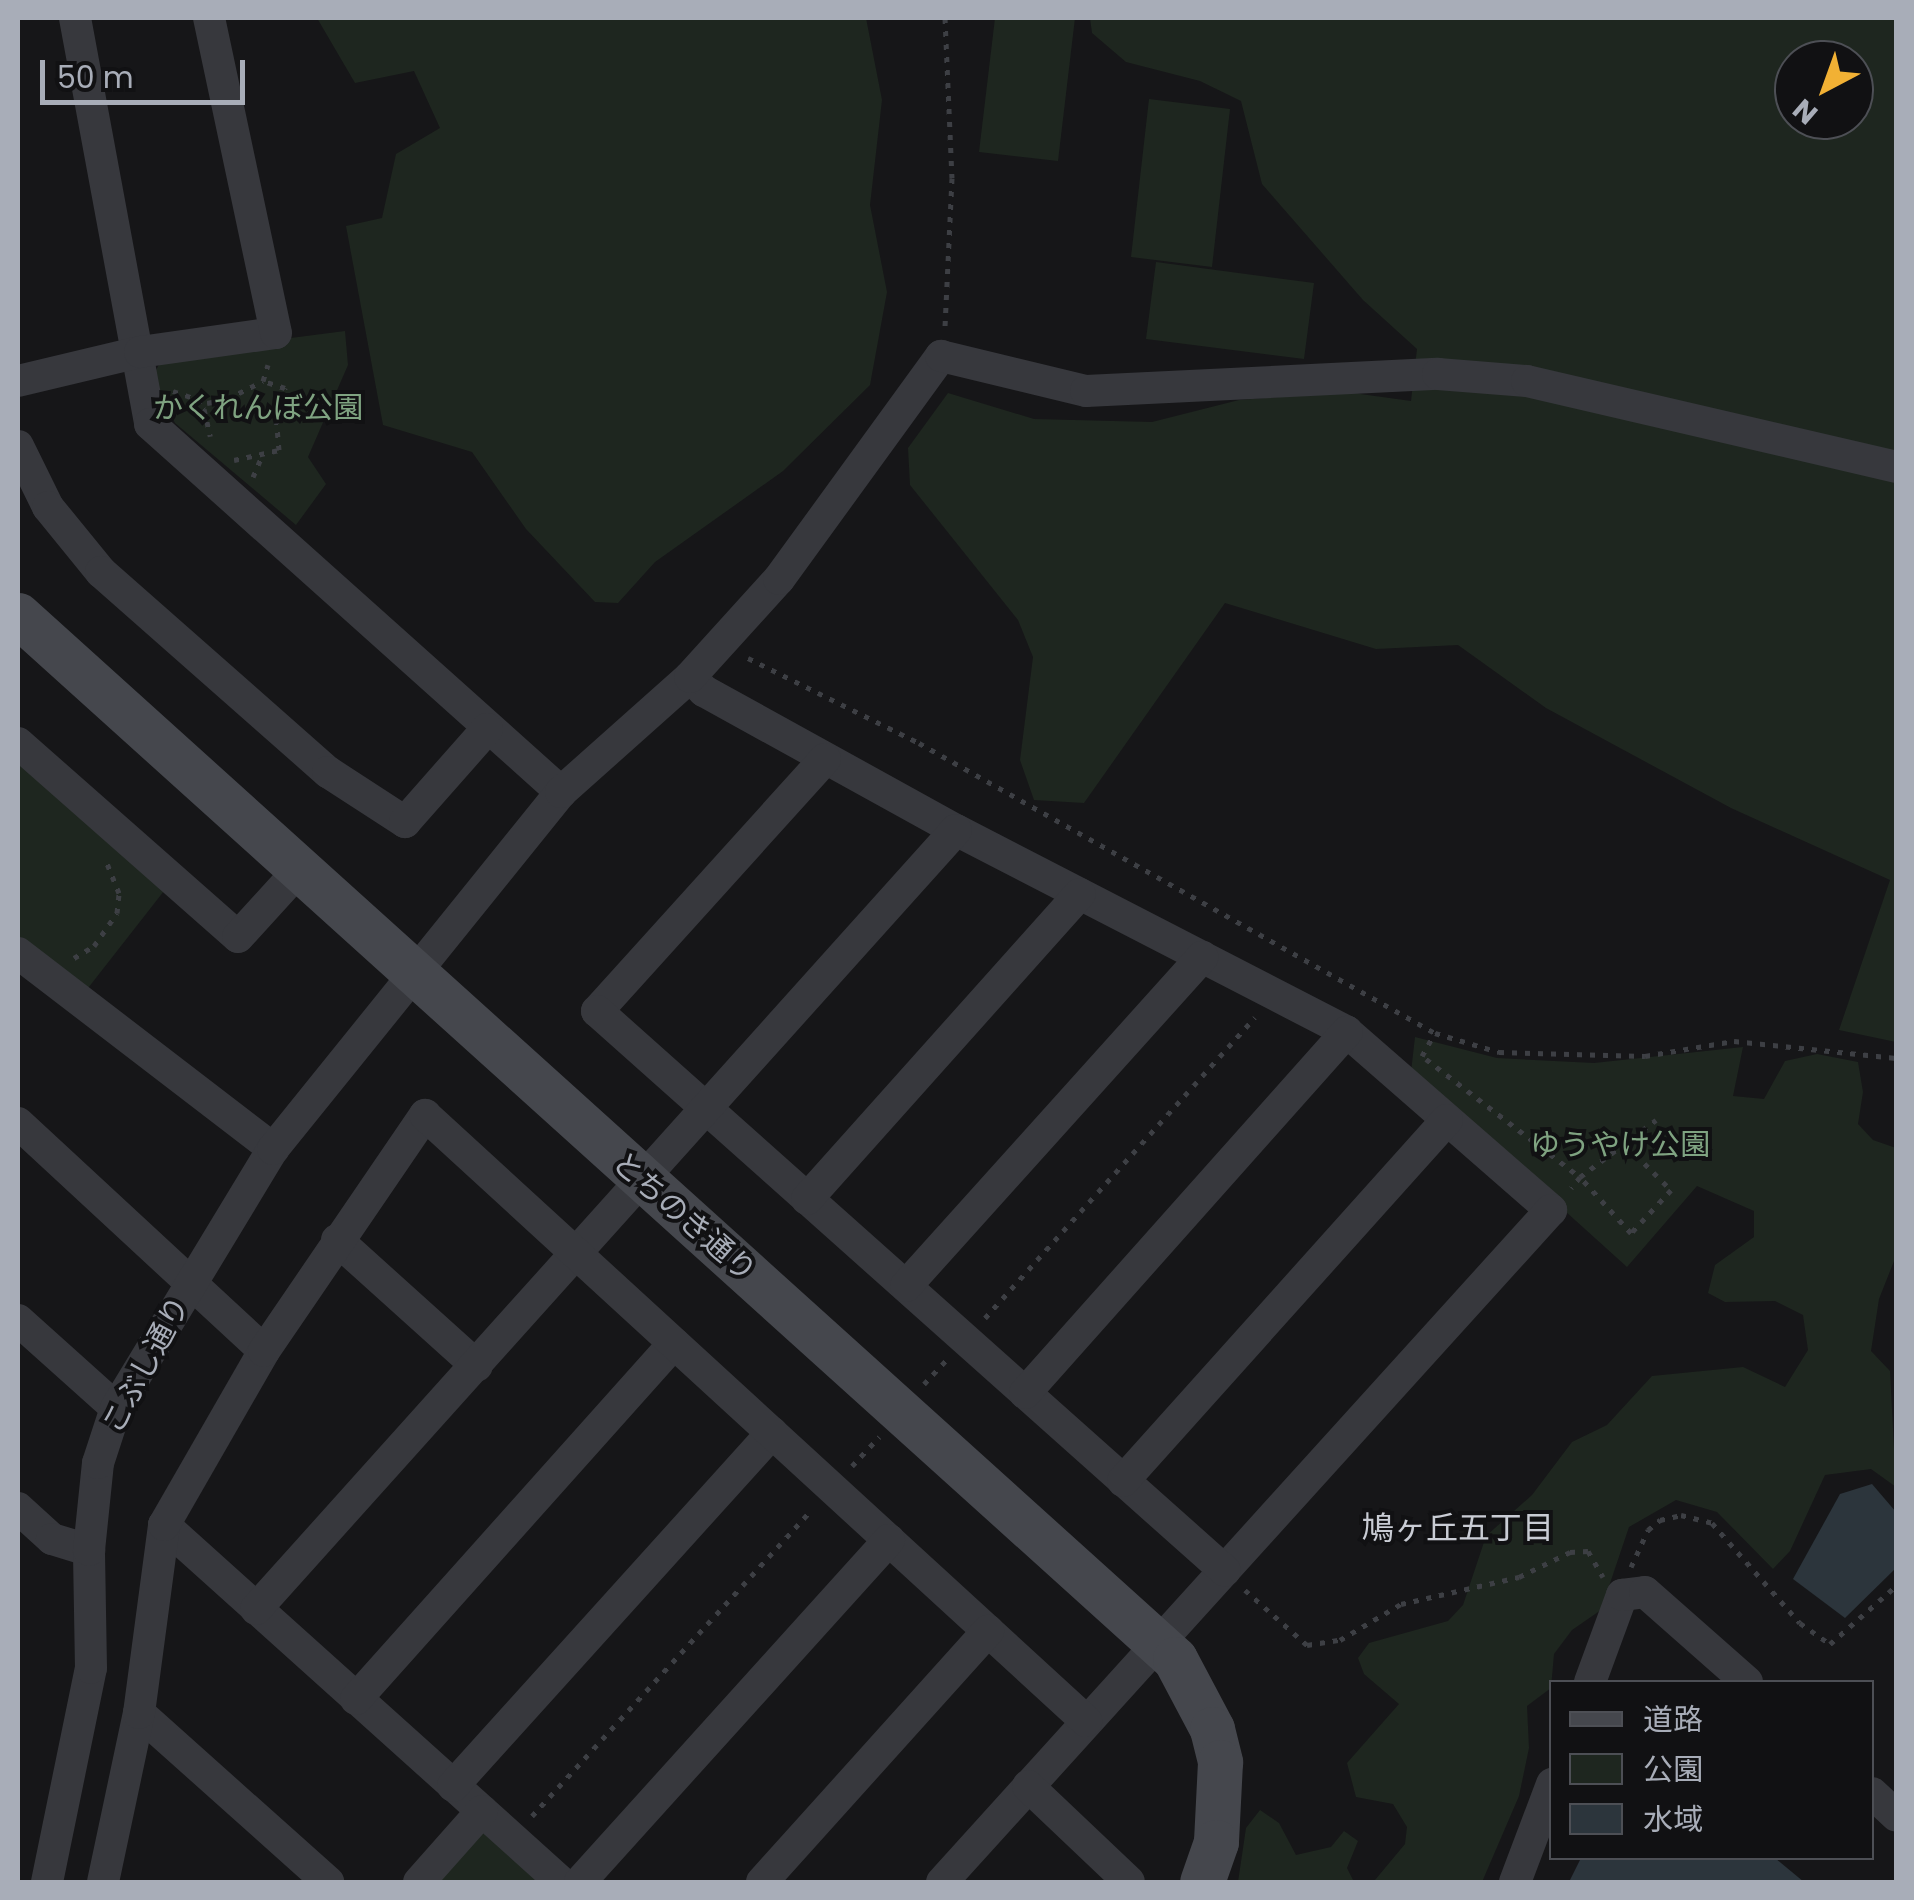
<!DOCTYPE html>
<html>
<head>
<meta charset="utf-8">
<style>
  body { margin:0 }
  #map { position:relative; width:1914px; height:1900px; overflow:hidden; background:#161618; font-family:Poppins,"Noto Sans JP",sans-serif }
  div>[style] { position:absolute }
  .green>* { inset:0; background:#1e261f }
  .water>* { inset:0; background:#2c353c }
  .path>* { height:5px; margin-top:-2.5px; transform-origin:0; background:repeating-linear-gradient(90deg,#3d3f44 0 5px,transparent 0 13px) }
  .street>* { height:32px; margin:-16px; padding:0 16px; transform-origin:16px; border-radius:16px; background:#37383d }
  .secondary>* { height:45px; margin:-22.5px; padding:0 22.5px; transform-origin:22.5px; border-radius:22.5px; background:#45474d }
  span { translate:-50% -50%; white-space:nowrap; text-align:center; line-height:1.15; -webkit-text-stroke:8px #111113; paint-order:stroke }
  .park-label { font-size:30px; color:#7fa381 }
  .street-label { font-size:30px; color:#a8adb8 }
  .neighbourhood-label { font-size:32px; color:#c9ccd4 }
  .frame { position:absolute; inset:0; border:20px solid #a8adb8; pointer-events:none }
  .legend { position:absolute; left:1549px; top:1680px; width:325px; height:180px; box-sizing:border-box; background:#111113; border:2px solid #4d4f55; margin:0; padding:12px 18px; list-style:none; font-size:30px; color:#a8adb8 }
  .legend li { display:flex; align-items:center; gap:20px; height:50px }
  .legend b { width:50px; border:2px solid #4d4f55 }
  .north { position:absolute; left:1774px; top:40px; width:100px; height:100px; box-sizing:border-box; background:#111113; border:2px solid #4d4f55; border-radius:50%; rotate:221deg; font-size:28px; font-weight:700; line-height:40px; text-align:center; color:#a8adb8 }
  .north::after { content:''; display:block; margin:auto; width:35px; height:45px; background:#f2b134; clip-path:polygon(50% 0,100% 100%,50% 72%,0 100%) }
  .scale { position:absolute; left:40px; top:60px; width:205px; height:45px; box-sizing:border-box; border:5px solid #a8adb8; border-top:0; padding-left:12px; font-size:30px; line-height:35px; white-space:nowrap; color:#a8adb8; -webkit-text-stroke:8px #111113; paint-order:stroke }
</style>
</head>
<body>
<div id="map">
  <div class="green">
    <i style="clip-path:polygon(317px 18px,866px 18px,882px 100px,870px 205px,887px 292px,870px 385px,783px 471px,655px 562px,618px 603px,595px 602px,526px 529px,472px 452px,383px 425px,346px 226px,382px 218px,396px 154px,440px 128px,414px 71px,355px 83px)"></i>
    <i style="clip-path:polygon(995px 18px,1075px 18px,1058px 161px,979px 152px)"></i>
    <i style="clip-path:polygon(evenodd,1090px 18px,1896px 18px,1896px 1042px,1839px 1030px,1890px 880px,1731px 808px,1546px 708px,1458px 645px,1376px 649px,1225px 603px,1084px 803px,1034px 800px,1020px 760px,1033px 657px,1018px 620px,910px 485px,908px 448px,948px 393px,1034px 419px,1152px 422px,1239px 400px,1346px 392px,1411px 401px,1417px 349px,1363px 300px,1262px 184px,1241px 101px,1200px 81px,1126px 62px,1092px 33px,1090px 18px,1794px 60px,1854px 60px,1854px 120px,1794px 120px,1794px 60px)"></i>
    <i style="clip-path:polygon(1149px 99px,1230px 109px,1212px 267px,1131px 257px)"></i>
    <i style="clip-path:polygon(1156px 262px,1314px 283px,1304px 359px,1146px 339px)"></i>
    <i style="clip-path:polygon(345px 331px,348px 365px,308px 457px,326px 484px,296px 525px,175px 423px,152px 377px,165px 354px)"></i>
    <i style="clip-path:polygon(18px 758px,164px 891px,85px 992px,18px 940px)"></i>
    <i style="clip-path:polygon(1415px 1037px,1497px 1058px,1594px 1063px,1743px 1047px,1733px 1096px,1764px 1099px,1785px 1061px,1817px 1054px,1858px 1062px,1863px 1092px,1858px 1124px,1873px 1140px,1896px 1148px,1896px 1256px,1879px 1299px,1871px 1351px,1890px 1371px,1896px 1487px,1871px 1469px,1825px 1475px,1790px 1551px,1773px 1569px,1717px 1512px,1676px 1500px,1629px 1527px,1601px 1610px,1572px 1630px,1554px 1654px,1551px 1688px,1527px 1706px,1529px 1748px,1519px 1796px,1482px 1882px,1238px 1882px,1246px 1828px,1260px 1810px,1279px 1823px,1296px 1855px,1331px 1847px,1344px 1831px,1358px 1841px,1347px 1868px,1354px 1882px,1375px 1880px,1405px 1844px,1407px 1827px,1393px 1804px,1356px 1797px,1347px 1763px,1399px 1704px,1364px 1674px,1358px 1658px,1369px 1643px,1448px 1621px,1463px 1605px,1486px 1536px,1532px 1495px,1572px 1442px,1607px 1425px,1652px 1376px,1743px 1367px,1785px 1387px,1808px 1350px,1803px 1315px,1775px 1301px,1725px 1302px,1708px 1293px,1715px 1265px,1754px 1237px,1754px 1211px,1697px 1186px,1627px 1267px,1411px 1072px)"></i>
    <i style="clip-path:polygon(488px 1833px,545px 1882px,435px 1882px,478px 1834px)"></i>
  </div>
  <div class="water">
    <i style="clip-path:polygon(1872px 1484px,1896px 1512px,1896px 1568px,1845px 1618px,1793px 1579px,1840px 1494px)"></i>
    <i style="clip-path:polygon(1581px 1858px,1775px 1858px,1804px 1882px,1569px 1882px)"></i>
  </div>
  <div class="path">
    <i style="left:945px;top:18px;width:160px;rotate:87.5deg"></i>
    <i style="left:952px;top:178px;width:150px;rotate:92.7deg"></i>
    <i style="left:173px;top:391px;width:36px;rotate:19deg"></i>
    <i style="left:207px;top:403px;width:20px;rotate:-11deg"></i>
    <i style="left:227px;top:399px;width:40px;rotate:-26.6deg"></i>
    <i style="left:263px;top:381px;width:17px;rotate:-73deg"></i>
    <i style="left:193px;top:401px;width:14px;rotate:36deg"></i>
    <i style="left:204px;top:409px;width:28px;rotate:77deg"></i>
    <i style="left:234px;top:460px;width:46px;rotate:-12.5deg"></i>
    <i style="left:279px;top:450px;width:37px;rotate:-95deg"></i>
    <i style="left:276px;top:413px;width:27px;rotate:-70deg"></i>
    <i style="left:285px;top:388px;width:23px;rotate:-162deg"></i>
    <i style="left:253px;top:477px;width:21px;rotate:-67deg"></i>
    <i style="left:748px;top:658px;width:191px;rotate:26.4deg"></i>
    <i style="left:919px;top:743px;width:592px;rotate:29.34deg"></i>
    <i style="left:1435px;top:1033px;width:67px;rotate:16.5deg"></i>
    <i style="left:1499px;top:1052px;width:146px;rotate:1.6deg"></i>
    <i style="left:1645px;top:1056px;width:90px;rotate:-9.6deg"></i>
    <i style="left:1734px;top:1041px;width:163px;rotate:6deg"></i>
    <i style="left:74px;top:958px;width:23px;rotate:-31deg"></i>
    <i style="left:94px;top:946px;width:40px;rotate:-55.1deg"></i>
    <i style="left:117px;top:913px;width:20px;rotate:-84deg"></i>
    <i style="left:119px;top:893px;width:35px;rotate:-112deg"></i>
    <i style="left:1422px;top:1056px;width:26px;rotate:-61deg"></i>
    <i style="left:1426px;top:1059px;width:194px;rotate:37.5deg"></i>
    <i style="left:1580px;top:1177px;width:14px;rotate:129deg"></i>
    <i style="left:1626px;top:1145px;width:64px;rotate:45deg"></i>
    <i style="left:1671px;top:1190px;width:59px;rotate:132.9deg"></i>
    <i style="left:1631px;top:1233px;width:76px;rotate:-132.3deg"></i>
    <i style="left:1580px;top:1177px;width:95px;rotate:-36.9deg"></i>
    <i style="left:985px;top:1318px;width:404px;rotate:-48.1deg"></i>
    <i style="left:924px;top:1384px;width:34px;rotate:-47deg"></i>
    <i style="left:852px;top:1466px;width:40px;rotate:-47deg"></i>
    <i style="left:1631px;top:1567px;width:41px;rotate:-65.3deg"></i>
    <i style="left:1648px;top:1530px;width:16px;rotate:-40deg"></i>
    <i style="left:1660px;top:1520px;width:22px;rotate:-13deg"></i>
    <i style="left:1681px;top:1515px;width:32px;rotate:14deg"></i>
    <i style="left:1712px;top:1523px;width:133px;rotate:48.7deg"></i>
    <i style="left:1800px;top:1623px;width:37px;rotate:35deg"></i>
    <i style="left:1830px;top:1644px;width:88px;rotate:-41.3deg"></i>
    <i style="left:1245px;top:1590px;width:83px;rotate:41.6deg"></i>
    <i style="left:1307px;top:1645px;width:33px;rotate:-9deg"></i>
    <i style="left:1340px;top:1640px;width:71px;rotate:-30.5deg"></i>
    <i style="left:1401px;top:1604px;width:121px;rotate:-12.9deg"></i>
    <i style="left:1519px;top:1577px;width:57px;rotate:-26.1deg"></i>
    <i style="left:1570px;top:1552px;width:18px;rotate:-3deg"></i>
    <i style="left:1588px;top:1551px;width:30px;rotate:60deg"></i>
    <i style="left:532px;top:1816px;width:414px;rotate:-47.6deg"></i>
  </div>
  <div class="street">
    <i style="left:75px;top:18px;width:413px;rotate:79.5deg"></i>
    <i style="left:150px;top:424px;width:552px;rotate:41.84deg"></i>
    <i style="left:18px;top:381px;width:125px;rotate:-13.4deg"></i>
    <i style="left:140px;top:352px;width:137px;rotate:-8deg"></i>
    <i style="left:276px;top:333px;width:322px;rotate:-102deg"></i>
    <i style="left:18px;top:446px;width:68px;rotate:63.8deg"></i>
    <i style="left:48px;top:507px;width:84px;rotate:50.8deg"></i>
    <i style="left:101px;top:572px;width:303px;rotate:41.4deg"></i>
    <i style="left:328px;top:772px;width:92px;rotate:33deg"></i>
    <i style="left:405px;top:822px;width:124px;rotate:-48.6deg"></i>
    <i style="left:690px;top:677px;width:20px;rotate:45deg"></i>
    <i style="left:704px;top:691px;width:288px;rotate:28.9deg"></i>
    <i style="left:956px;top:830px;width:440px;rotate:27.3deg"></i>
    <i style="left:1347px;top:1032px;width:271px;rotate:41.1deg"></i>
    <i style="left:1551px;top:1210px;width:907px;rotate:132.18deg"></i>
    <i style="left:18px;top:743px;width:293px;rotate:41.4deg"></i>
    <i style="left:238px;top:937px;width:89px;rotate:-47.7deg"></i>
    <i style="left:825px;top:759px;width:340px;rotate:132.1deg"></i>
    <i style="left:597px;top:1011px;width:841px;rotate:41.72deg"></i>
    <i style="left:18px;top:953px;width:322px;rotate:37.5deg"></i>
    <i style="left:18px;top:1123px;width:335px;rotate:42.8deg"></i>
    <i style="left:807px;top:1199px;width:409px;rotate:-48.2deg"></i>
    <i style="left:337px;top:1240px;width:188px;rotate:42deg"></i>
    <i style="left:906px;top:1286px;width:443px;rotate:-48deg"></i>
    <i style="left:18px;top:1320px;width:132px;rotate:41.9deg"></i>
    <i style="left:1025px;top:1393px;width:484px;rotate:-48.3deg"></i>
    <i style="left:1123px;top:1481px;width:485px;rotate:-48.1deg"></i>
    <i style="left:18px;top:1508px;width:46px;rotate:42.4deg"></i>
    <i style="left:52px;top:1539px;width:39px;rotate:17deg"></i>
    <i style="left:164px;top:1525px;width:534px;rotate:41.96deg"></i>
    <i style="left:256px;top:1609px;width:1047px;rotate:-48.06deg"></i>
    <i style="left:1590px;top:1682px;width:93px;rotate:-69.8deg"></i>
    <i style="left:1622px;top:1595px;width:23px;rotate:-7deg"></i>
    <i style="left:1645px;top:1592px;width:136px;rotate:41.4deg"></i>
    <i style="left:356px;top:1699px;width:477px;rotate:-48.2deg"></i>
    <i style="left:139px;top:1713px;width:254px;rotate:41.8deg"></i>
    <i style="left:453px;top:1786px;width:476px;rotate:-47.9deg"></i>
    <i style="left:1028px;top:1786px;width:139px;rotate:43.5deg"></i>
    <i style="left:1872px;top:1793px;width:33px;rotate:43deg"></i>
    <i style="left:47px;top:1882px;width:218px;rotate:-78.4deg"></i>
    <i style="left:91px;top:1668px;width:118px;rotate:-91deg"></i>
    <i style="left:89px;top:1550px;width:87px;rotate:-84.1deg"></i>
    <i style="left:98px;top:1463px;width:58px;rotate:-71.9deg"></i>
    <i style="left:116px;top:1408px;width:303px;rotate:-58.8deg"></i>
    <i style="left:273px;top:1149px;width:459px;rotate:-51.1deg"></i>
    <i style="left:561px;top:792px;width:173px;rotate:-41.7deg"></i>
    <i style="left:690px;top:677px;width:132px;rotate:-47.8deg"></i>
    <i style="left:779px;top:579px;width:276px;rotate:-54deg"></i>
    <i style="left:941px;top:356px;width:149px;rotate:13.6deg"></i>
    <i style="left:1086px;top:391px;width:352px;rotate:-2.8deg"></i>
    <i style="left:1438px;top:374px;width:89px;rotate:4.5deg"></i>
    <i style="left:1527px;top:381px;width:379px;rotate:13.1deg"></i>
    <i style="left:103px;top:1882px;width:173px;rotate:-78deg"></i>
    <i style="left:139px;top:1713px;width:190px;rotate:-82.4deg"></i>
    <i style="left:164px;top:1525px;width:201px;rotate:-60.1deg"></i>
    <i style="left:264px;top:1351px;width:286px;rotate:-55.7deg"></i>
    <i style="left:425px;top:1115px;width:897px;rotate:42.51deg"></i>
    <i style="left:419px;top:1882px;width:95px;rotate:-48.4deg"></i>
    <i style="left:580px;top:1882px;width:461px;rotate:-47.9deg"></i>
    <i style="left:762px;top:1882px;width:338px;rotate:-48deg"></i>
    <i style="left:1515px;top:1882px;width:105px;rotate:-69.3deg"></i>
  </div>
  <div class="secondary">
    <i style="left:18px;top:615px;width:1558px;rotate:42.06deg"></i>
    <i style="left:1175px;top:1659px;width:79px;rotate:62.1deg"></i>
    <i style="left:1212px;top:1729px;width:34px;rotate:76deg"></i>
    <i style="left:1220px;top:1762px;width:80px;rotate:92.9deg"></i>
    <i style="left:1216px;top:1842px;width:42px;rotate:109.3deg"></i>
  </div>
  <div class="park-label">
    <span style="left:258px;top:408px">かくれんぼ公園</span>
    <span style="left:1620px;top:1145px">ゆうやけ公園</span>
  </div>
  <div class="street-label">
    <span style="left:684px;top:1217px;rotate:41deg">とちのき通り</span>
    <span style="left:146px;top:1365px;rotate:-62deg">こぶし通り</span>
  </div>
  <div class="neighbourhood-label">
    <span style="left:1458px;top:1528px">鳩ヶ丘五丁目</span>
  </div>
  <div class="frame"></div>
  <ul class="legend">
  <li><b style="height:12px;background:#45474d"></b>道路</li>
  <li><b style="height:28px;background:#1e261f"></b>公園</li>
  <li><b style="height:28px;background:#2c353c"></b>水域</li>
  </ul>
  <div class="north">N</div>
  <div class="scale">50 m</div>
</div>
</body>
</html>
